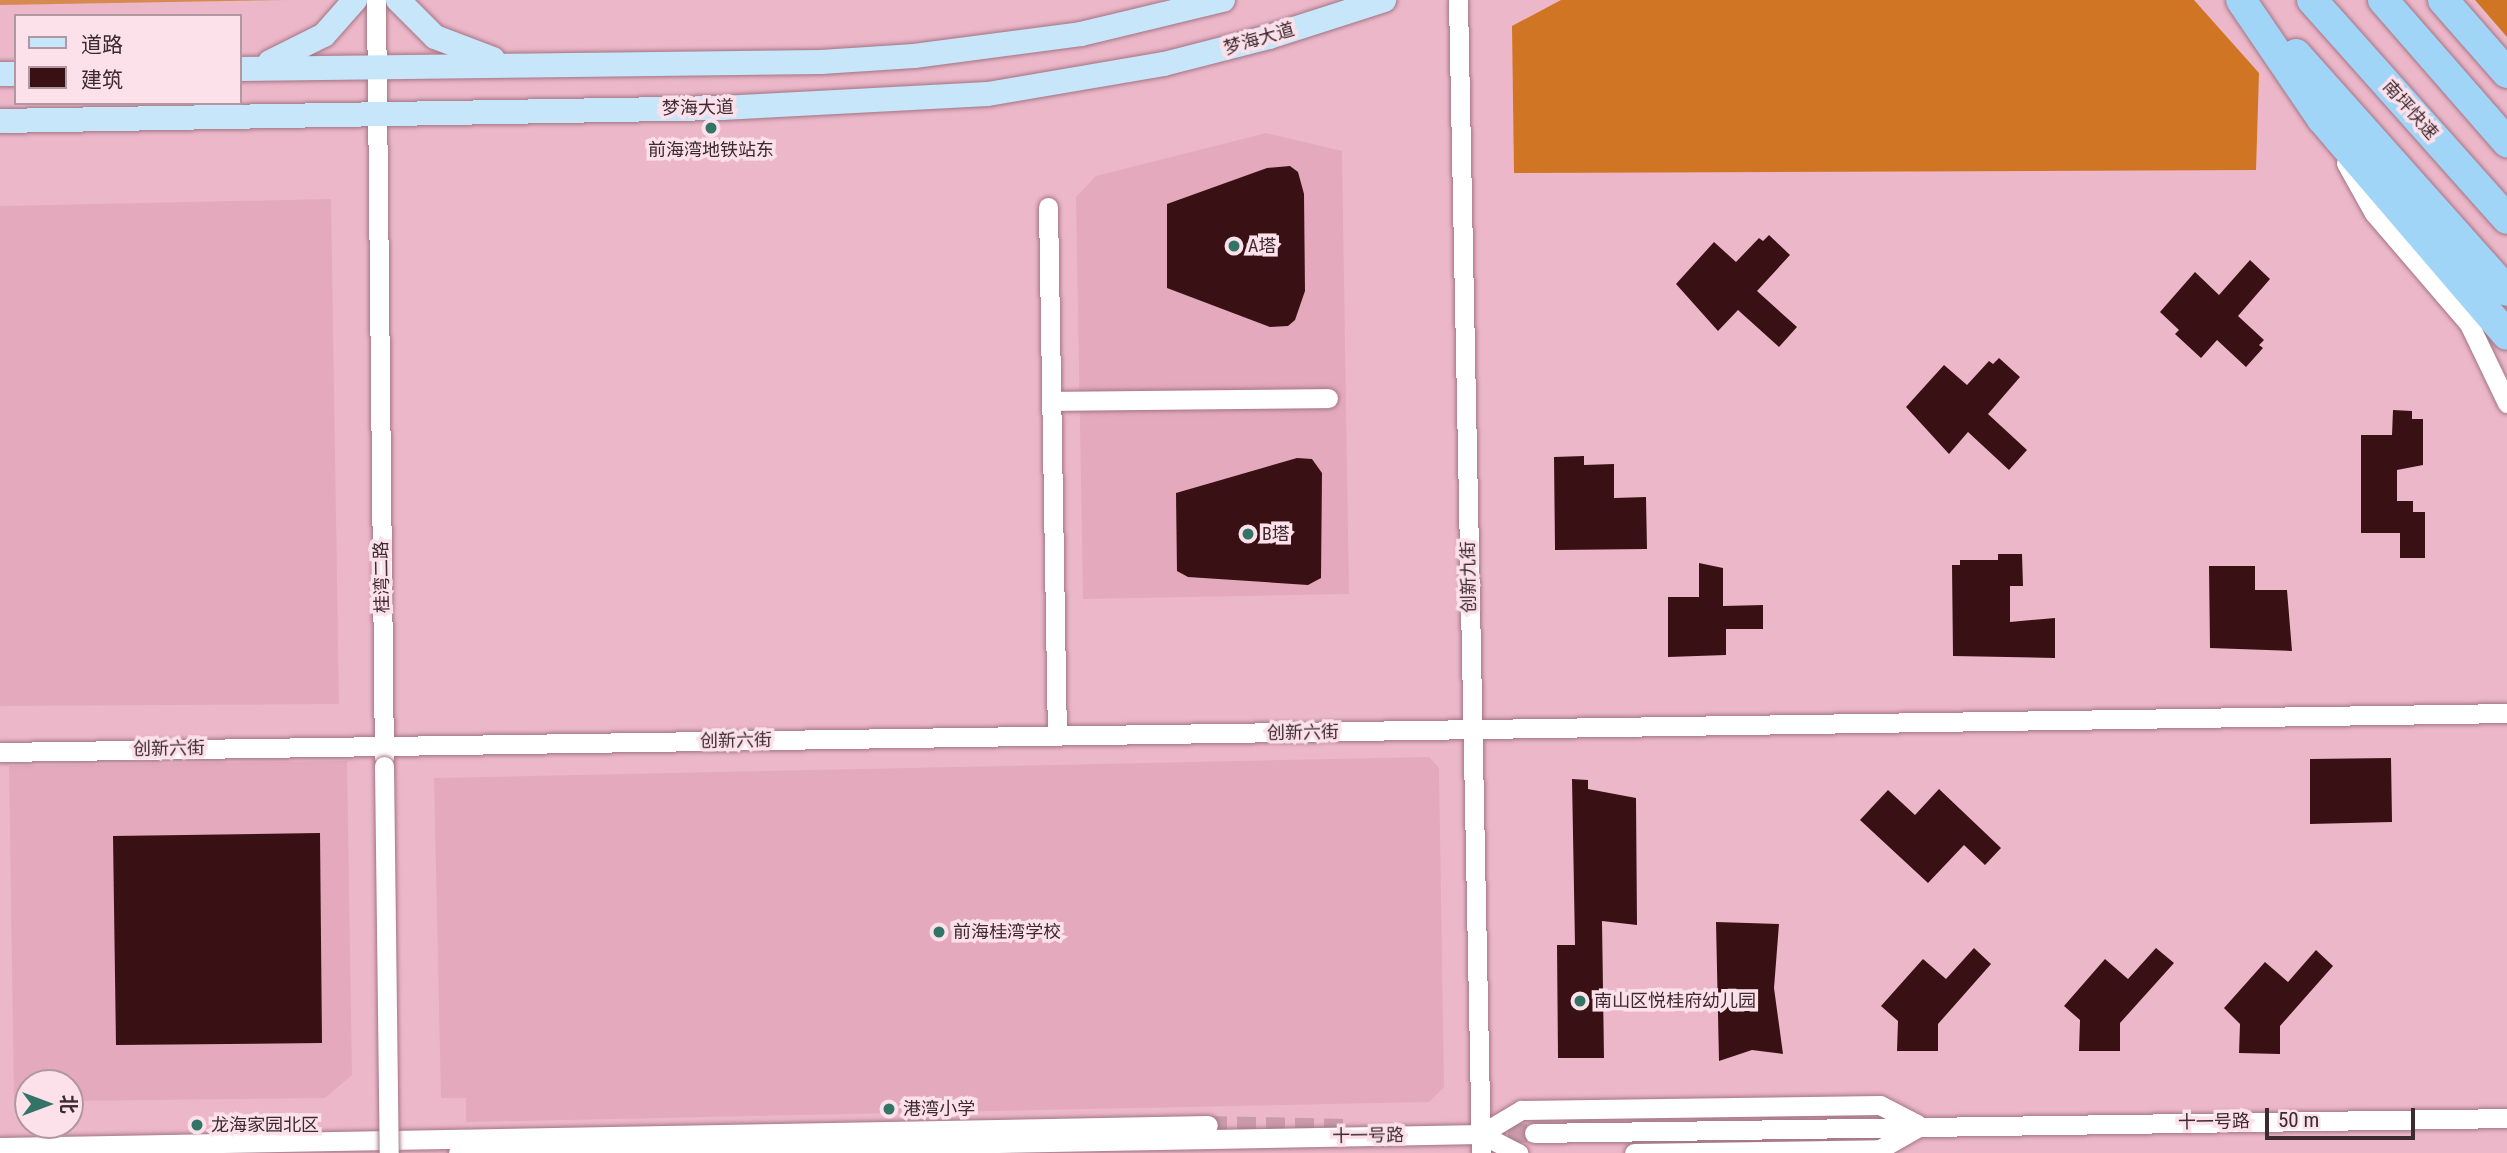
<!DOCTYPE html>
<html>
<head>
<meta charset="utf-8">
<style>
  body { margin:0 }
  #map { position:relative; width:2507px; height:1153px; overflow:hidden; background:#ecb8c9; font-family:"Roboto Condensed","Noto Sans SC",sans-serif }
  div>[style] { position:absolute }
  .built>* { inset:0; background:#e4a9bd }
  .green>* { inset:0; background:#d68a4f }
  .forest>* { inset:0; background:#cf7523 }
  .building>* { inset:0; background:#391115 }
  .minor-tunnel>* { height:19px; margin-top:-9.5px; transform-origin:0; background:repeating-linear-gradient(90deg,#c99baa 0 19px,transparent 0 29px) }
  .roads { filter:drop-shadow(0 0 2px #a37484) drop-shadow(0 0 2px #a37484) }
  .minor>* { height:19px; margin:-9.5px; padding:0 9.5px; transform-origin:9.5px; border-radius:9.5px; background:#fff }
  .major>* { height:24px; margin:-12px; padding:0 12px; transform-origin:12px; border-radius:12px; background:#c7e6fa }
  .highway>* { height:30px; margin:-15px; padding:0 15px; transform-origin:15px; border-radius:15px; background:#a1d5f7 }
  .bridges { filter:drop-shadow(0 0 2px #a37484) drop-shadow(0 0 2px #a37484) }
  .minor-bridge>* { height:19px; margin:-9.5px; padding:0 9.5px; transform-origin:9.5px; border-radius:9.5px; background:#fff }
  .dots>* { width:19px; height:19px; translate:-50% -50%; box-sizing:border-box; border:4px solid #fce1ea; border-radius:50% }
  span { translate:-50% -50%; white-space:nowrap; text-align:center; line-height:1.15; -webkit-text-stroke:7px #fce1ea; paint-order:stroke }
  .street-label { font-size:18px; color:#3d2930 }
  .poi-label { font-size:18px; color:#3d2930 }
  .left { translate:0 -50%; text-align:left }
  .legend { position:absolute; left:14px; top:14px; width:228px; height:91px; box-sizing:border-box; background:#fce1ea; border:2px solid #b097a0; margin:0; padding:9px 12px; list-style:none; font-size:21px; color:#3d2930 }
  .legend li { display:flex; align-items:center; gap:14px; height:35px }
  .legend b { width:35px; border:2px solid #b097a0 }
  .north { position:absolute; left:14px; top:1069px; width:70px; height:70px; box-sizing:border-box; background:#fce1ea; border:2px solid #b097a0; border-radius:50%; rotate:90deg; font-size:19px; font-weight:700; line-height:28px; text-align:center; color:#3d2930 }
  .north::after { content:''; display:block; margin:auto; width:24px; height:32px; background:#327567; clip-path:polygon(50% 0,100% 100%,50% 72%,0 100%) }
  .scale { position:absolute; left:2265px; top:1108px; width:150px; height:32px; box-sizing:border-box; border:4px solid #3d2930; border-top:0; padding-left:9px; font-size:21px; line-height:24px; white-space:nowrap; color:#3d2930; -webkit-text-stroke:5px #fce1ea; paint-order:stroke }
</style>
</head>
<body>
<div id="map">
  <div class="built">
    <i style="clip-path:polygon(1266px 133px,1342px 151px,1349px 594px,1083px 599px,1076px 197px,1096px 176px)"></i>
    <i style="clip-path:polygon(331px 199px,339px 704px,0 706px,0 206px)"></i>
    <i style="clip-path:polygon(1429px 757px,1439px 768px,1444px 1087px,1429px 1102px,466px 1122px,466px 1098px,441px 1098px,434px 778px)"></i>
    <i style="clip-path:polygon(347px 761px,352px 1075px,325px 1098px,70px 1101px,70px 1083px,28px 1083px,28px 1102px,14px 1102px,9px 766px)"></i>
  </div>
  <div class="green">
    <i style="clip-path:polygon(0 0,287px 0,0 5px)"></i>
  </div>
  <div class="forest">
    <i style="clip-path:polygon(1561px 0,2194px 0,2259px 73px,2256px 170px,1514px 173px,1512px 26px)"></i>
    <i style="clip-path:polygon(2475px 0,2507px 0,2507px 37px)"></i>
  </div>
  <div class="building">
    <i style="clip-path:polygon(1290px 166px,1298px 172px,1304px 194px,1305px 291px,1295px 320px,1288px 326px,1270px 327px,1167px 288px,1167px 204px,1267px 168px)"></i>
    <i style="clip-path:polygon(1769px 235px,1790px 255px,1757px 291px,1797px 327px,1779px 347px,1738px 310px,1718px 331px,1676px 284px,1714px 242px,1736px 262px,1759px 238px,1763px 241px)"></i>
    <i style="clip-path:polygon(2250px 260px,2270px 279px,2238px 316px,2264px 340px,2259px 345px,2263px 348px,2246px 367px,2217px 340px,2201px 358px,2175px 334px,2179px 330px,2160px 312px,2195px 272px,2219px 295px)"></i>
    <i style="clip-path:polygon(1999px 358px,2020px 377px,1988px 414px,2027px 450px,2009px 470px,1968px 432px,1949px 454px,1906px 407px,1944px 365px,1967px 385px,1989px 361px,1993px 364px)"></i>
    <i style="clip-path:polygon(2393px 410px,2412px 411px,2412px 419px,2423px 419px,2423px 465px,2397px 470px,2397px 501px,2413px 501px,2413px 512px,2425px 512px,2425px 558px,2400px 558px,2400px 533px,2361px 533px,2361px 435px,2392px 435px)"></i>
    <i style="clip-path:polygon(1584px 456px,1584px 465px,1614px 464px,1614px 498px,1646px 497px,1647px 549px,1555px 550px,1554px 457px)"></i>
    <i style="clip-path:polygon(1297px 458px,1312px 459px,1322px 473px,1321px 578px,1308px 585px,1188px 577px,1177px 571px,1176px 493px)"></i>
    <i style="clip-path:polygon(1998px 554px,2022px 554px,2023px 586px,2010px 586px,2010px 622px,2055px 618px,2055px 658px,1953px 656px,1952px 565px,1960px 565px,1960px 560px,1998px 560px)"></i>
    <i style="clip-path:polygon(1699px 563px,1723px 568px,1723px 606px,1763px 605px,1763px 629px,1726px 629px,1726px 655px,1668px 657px,1668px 597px,1699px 597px)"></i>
    <i style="clip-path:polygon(2209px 566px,2255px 566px,2255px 590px,2287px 590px,2292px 651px,2210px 648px)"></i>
    <i style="clip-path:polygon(2391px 758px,2392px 822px,2310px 824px,2310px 759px)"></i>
    <i style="clip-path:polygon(1572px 779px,1588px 780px,1588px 789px,1636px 798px,1637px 925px,1602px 921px,1604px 1058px,1558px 1058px,1557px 945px,1575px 945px)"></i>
    <i style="clip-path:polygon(1939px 789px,2001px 848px,1985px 865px,1964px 845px,1928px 883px,1860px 820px,1888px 790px,1915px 815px)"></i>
    <i style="clip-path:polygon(320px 833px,322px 1043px,116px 1045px,113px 836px)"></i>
    <i style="clip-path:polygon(1716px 922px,1779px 924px,1774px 988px,1783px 1054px,1752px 1050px,1719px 1061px)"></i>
    <i style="clip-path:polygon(1974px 948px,1991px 964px,1938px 1024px,1938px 1051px,1897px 1051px,1898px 1021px,1881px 1006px,1923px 959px,1946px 979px)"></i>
    <i style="clip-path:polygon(2156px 948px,2174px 963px,2120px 1023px,2120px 1051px,2079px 1051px,2080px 1020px,2064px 1006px,2105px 959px,2128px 979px)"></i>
    <i style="clip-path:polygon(2316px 950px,2333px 966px,2280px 1026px,2280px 1054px,2239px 1053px,2240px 1024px,2224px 1008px,2265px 962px,2288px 982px)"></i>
  </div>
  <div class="minor-tunnel">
    <i style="left:1208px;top:1125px;width:140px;rotate:1.2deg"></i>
    <i style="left:1479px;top:1131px;width:55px;rotate:2.1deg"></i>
  </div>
  <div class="roads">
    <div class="minor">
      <i style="left:376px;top:0;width:758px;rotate:89.4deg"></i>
      <i style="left:1458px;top:0;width:1153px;rotate:88.86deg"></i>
      <i style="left:2346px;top:163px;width:57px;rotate:60.8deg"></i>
      <i style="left:2374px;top:213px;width:146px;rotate:49.4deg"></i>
      <i style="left:2469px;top:324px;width:88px;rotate:64.3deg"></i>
      <i style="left:1048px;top:207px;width:529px;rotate:89.03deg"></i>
      <i style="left:1052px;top:401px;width:276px;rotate:-0.6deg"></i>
      <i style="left:0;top:752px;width:2507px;rotate:-0.89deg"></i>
      <i style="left:1534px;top:1133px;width:973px;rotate:-0.88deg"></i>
      <i style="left:1481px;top:1134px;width:47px;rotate:-31deg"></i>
      <i style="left:1521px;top:1110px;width:359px;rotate:-0.8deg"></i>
      <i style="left:1880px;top:1105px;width:42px;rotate:27.2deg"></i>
      <i style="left:0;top:1147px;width:1208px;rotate:-1.04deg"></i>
      <i style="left:458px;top:1153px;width:1023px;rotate:-1.06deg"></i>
      <i style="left:1481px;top:1134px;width:42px;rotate:27.2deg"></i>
      <i style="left:1634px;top:1153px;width:246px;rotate:-0.9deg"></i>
      <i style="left:1880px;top:1149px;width:43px;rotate:-29.6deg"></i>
    </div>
    <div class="major">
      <i style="left:398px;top:0;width:52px;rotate:45deg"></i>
      <i style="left:435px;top:37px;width:62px;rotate:20.8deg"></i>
      <i style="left:270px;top:62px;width:60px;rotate:-26.6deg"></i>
      <i style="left:324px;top:35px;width:47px;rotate:-48.5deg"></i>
      <i style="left:240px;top:69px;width:581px;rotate:-0.69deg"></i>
      <i style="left:821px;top:62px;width:93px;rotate:-3.7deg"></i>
      <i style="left:914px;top:56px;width:168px;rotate:-7.5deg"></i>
      <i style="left:1081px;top:34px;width:146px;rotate:-13.5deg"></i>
      <i style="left:0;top:74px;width:16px"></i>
      <i style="left:0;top:121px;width:722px;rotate:-1.03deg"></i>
      <i style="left:722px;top:108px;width:266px;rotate:-3deg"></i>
      <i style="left:988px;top:94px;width:179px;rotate:-9.7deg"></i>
      <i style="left:1164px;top:64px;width:108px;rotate:-14.4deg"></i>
      <i style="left:1269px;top:37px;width:121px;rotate:-17.8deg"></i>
    </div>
    <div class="highway">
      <i style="left:2241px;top:0;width:144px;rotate:55.8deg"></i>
      <i style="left:2322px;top:119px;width:284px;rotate:49.4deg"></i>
      <i style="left:2312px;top:0;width:293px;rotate:48.3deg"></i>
      <i style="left:2383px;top:0;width:189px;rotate:48.9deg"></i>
      <i style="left:2443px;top:0;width:97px;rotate:48.8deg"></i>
      <i style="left:2296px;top:54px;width:317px;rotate:48.3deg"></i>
    </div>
  </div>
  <div class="bridges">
    <div class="minor-bridge">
      <i style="left:384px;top:766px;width:387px;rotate:89.3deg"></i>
    </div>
  </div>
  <div class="dots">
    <i style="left:711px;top:128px;background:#327567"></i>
    <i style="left:1234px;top:246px;background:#327567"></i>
    <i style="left:1248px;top:534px;background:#327567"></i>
    <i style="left:939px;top:932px;background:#327567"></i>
    <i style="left:1580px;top:1001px;background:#327567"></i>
    <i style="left:889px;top:1109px;background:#327567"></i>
    <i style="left:197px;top:1125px;background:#327567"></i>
  </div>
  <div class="street-label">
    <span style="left:1259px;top:39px;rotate:-16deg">梦海大道</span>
    <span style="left:698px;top:108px;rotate:-1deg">梦海大道</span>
    <span style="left:2410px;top:110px;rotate:48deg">南坪快速</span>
    <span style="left:382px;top:577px;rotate:-91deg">桂湾二路</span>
    <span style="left:1469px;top:577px;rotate:-91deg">创新九街</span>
    <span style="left:1303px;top:733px;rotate:-1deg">创新六街</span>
    <span style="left:736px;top:741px;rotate:-1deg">创新六街</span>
    <span style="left:169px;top:749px;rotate:-1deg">创新六街</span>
    <span style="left:2214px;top:1122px;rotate:-1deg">十一号路</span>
    <span style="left:1368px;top:1136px;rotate:-1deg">十一号路</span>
  </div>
  <div class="poi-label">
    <span style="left:711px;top:150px">前海湾地铁站东</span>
    <span class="left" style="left:1248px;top:246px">A塔</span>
    <span class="left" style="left:1262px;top:534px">B塔</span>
    <span class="left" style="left:953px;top:932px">前海桂湾学校</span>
    <span class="left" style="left:1594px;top:1001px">南山区悦桂府幼儿园</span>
    <span class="left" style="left:903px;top:1109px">港湾小学</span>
    <span class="left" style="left:211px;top:1125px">龙海家园北区</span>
  </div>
  <ul class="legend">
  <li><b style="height:9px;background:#c7e6fa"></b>道路</li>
  <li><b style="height:19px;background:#391115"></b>建筑</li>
  </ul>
  <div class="north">北</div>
  <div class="scale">50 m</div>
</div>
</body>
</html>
